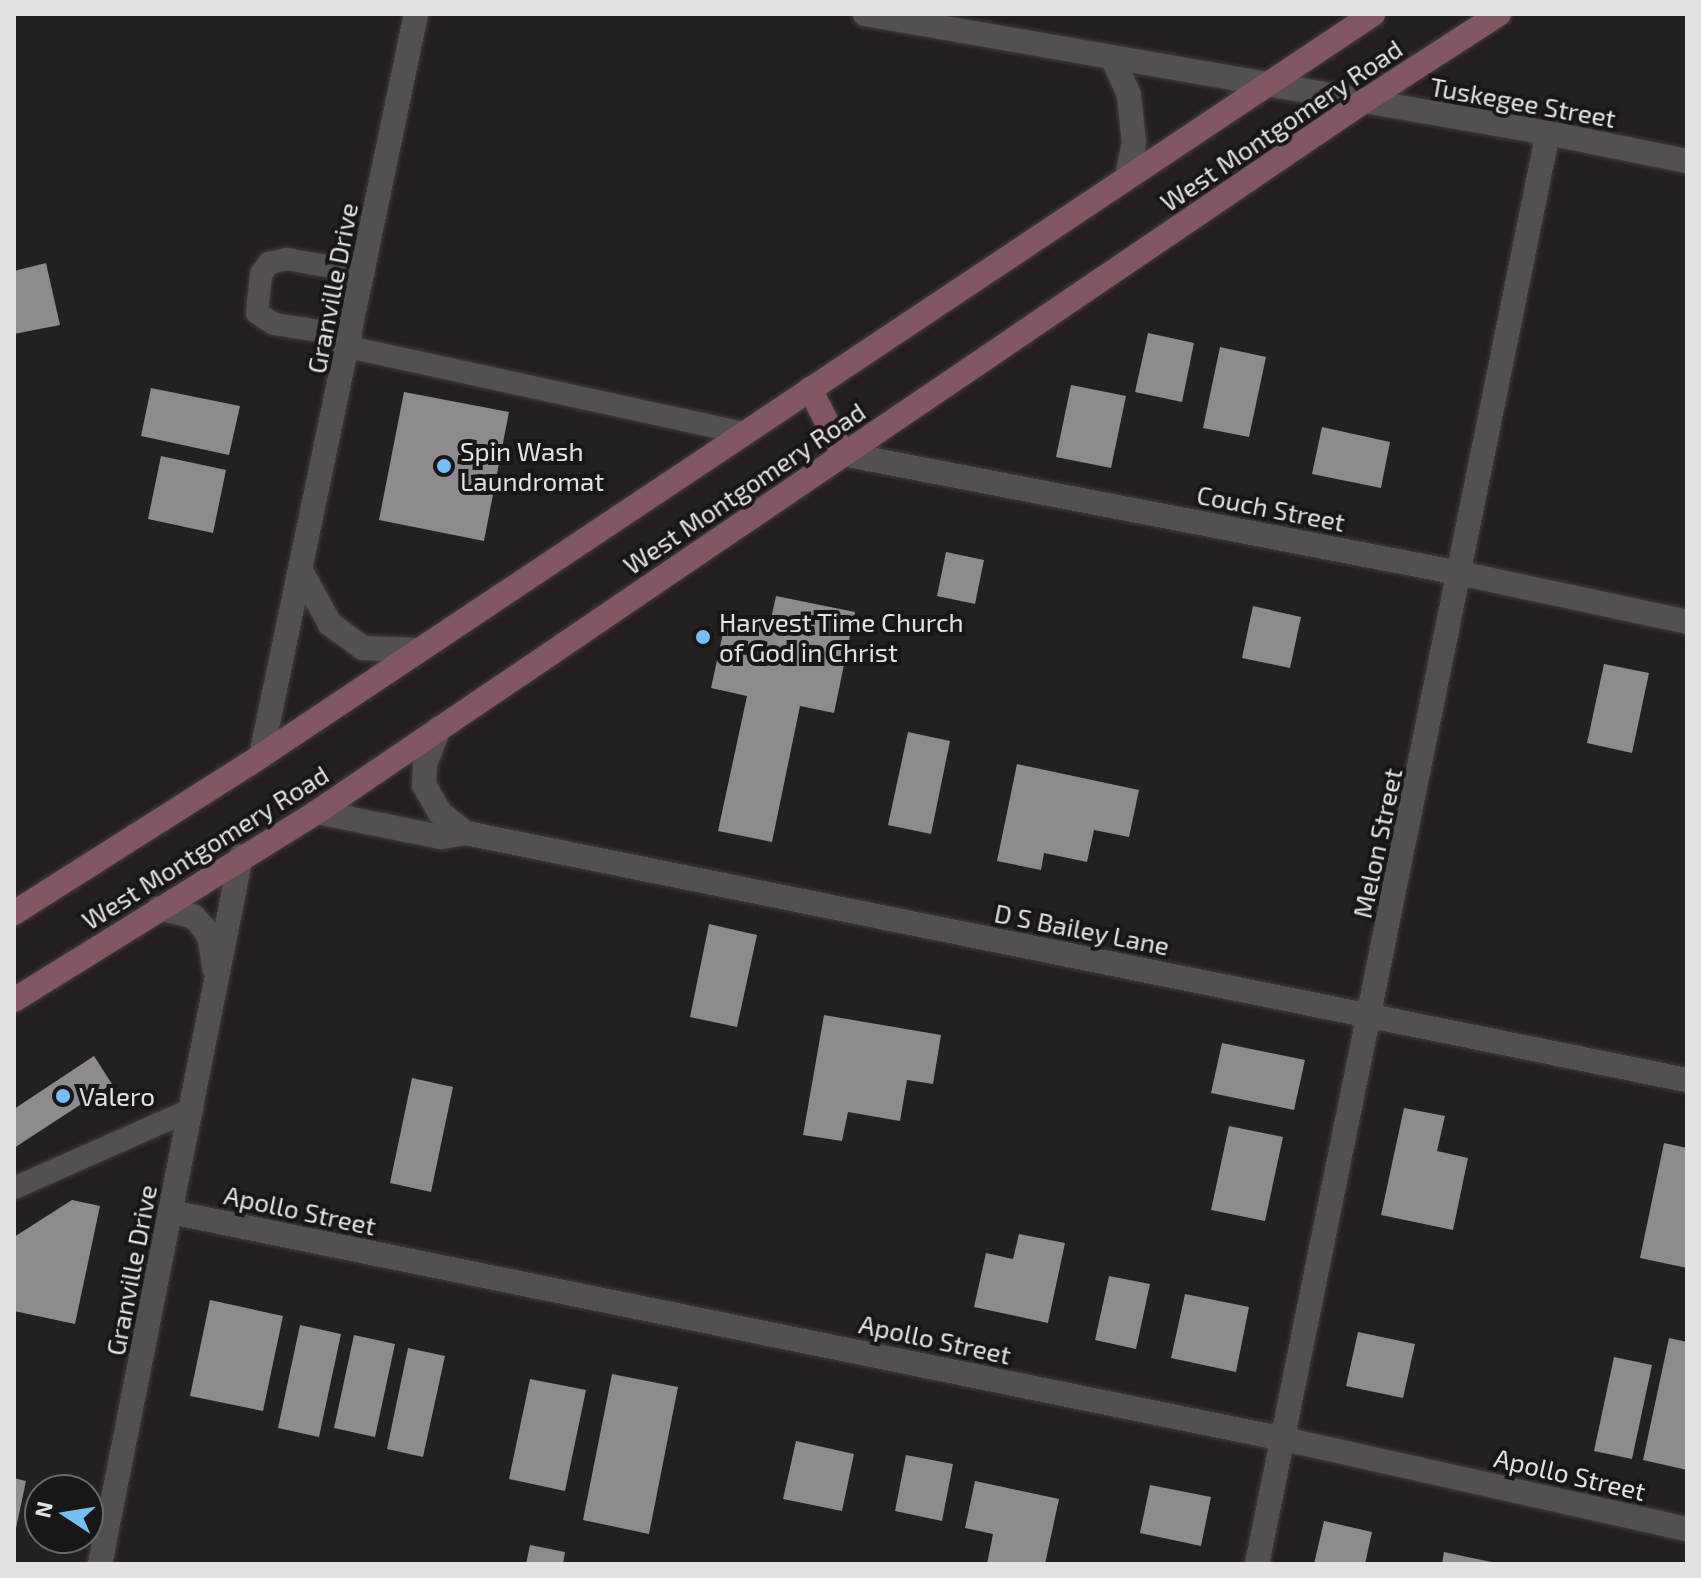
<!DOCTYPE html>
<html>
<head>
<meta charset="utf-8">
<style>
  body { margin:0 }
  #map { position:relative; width:1701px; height:1578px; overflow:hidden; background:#241f21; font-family:"Exo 2",sans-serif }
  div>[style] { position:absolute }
  .building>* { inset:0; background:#8e8a8e }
  .roads { filter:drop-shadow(0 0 2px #413d3f) drop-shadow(0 0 2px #413d3f) }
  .service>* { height:22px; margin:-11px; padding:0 11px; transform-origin:11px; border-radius:11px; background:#544f52 }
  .minor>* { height:24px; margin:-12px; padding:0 12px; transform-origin:12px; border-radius:12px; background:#544f52 }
  .secondary>* { height:24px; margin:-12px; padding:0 12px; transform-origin:12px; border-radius:12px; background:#815761 }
  .dots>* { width:22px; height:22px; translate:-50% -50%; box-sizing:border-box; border:4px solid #1a1618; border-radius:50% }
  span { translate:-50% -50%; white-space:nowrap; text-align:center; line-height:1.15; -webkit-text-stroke:8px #1a1618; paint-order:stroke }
  .street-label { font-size:26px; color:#e4e1e2 }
  .poi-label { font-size:26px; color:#e4e1e2 }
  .left { translate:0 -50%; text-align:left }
  .frame { position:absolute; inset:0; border:16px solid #e4e1e2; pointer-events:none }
  .north { position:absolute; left:24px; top:1474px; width:80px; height:80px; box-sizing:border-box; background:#1a1618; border:2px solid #6b6769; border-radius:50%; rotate:282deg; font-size:22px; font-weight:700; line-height:32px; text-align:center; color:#e4e1e2 }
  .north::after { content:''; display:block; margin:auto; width:28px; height:36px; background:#74c0f6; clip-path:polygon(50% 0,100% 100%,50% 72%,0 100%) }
</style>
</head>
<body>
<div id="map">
  <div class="building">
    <i style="clip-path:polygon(46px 263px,60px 325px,14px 334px,14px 271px)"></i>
    <i style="clip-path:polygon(1148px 333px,1194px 343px,1182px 402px,1135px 392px)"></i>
    <i style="clip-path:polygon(1220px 347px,1266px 357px,1249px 437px,1203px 428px)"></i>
    <i style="clip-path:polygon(1071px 385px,1126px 396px,1111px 468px,1056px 457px)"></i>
    <i style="clip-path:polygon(151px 388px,240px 406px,229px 455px,141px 436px)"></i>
    <i style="clip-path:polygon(404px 392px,509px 412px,484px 541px,379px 520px)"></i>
    <i style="clip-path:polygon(1322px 427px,1390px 442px,1381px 488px,1312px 474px)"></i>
    <i style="clip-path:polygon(161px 456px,226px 470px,213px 533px,148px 519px)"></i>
    <i style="clip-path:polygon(946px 552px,984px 560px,975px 604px,937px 596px)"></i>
    <i style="clip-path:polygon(776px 596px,855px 612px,834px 713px,800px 706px,772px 842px,718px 831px,747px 696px,711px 688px,726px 619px,769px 628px)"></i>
    <i style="clip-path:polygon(1253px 606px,1301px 617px,1290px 668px,1242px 658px)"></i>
    <i style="clip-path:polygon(1604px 664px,1649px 673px,1632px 753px,1587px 743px)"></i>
    <i style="clip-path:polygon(908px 732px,950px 741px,931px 834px,888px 825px)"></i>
    <i style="clip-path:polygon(1017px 764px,1139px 790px,1129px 837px,1094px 830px,1087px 862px,1044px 853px,1041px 870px,997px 861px)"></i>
    <i style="clip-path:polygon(709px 924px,757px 935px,737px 1027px,690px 1017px)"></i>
    <i style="clip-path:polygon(824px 1015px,941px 1035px,933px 1084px,907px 1080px,900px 1121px,848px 1112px,842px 1141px,803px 1135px)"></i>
    <i style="clip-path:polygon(1222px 1043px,1305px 1060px,1294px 1110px,1211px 1093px)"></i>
    <i style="clip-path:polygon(94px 1056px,112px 1084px,14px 1148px,14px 1109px)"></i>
    <i style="clip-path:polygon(412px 1078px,453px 1087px,431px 1192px,390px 1183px)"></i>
    <i style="clip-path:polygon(1404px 1108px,1445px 1116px,1437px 1151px,1468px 1158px,1453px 1230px,1381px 1215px)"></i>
    <i style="clip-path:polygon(1229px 1126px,1283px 1137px,1265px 1221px,1211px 1210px)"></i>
    <i style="clip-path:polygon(1664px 1143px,1687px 1148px,1687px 1268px,1640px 1258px)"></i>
    <i style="clip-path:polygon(72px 1200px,100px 1206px,75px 1324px,14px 1311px,14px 1237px)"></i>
    <i style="clip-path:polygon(1019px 1234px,1065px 1243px,1048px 1323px,974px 1307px,986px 1253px,1013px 1259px)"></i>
    <i style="clip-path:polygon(1109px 1276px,1150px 1284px,1136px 1349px,1095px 1340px)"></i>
    <i style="clip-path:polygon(1185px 1294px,1249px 1307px,1236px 1372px,1171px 1358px)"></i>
    <i style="clip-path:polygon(210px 1300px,283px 1316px,263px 1411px,190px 1396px)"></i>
    <i style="clip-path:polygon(300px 1325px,341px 1334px,319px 1437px,278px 1428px)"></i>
    <i style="clip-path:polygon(1358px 1332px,1415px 1344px,1403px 1398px,1346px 1386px)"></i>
    <i style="clip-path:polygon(354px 1335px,395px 1344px,375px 1437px,334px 1428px)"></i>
    <i style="clip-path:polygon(1669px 1338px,1687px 1342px,1687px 1470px,1643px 1460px)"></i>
    <i style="clip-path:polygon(408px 1348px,445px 1356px,423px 1457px,387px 1449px)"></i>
    <i style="clip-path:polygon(1614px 1357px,1652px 1365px,1632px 1459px,1594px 1451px)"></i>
    <i style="clip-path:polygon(612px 1374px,678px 1387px,649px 1534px,583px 1520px)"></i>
    <i style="clip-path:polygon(530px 1379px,586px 1390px,565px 1491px,509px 1479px)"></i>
    <i style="clip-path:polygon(796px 1441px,854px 1454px,842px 1511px,783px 1499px)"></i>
    <i style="clip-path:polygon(906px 1455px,953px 1464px,942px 1521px,895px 1511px)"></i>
    <i style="clip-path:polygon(14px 1478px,26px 1481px,15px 1533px,14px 1533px)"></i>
    <i style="clip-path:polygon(975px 1481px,1059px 1499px,1045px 1564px,987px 1564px,993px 1534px,965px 1528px)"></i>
    <i style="clip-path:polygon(1150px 1485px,1211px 1497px,1201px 1546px,1140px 1533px)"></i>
    <i style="clip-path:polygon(1324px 1521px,1372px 1532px,1365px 1564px,1314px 1564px)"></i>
    <i style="clip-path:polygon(530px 1545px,565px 1552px,563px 1564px,526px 1564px)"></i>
    <i style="clip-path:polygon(1444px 1552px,1496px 1563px,1496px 1564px,1442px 1564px)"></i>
  </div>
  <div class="roads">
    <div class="service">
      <i style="left:351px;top:336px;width:78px;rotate:-171.1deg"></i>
      <i style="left:274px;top:324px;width:20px;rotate:-147deg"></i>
      <i style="left:257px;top:313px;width:39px;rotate:-84deg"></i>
      <i style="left:261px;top:274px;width:14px;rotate:-54deg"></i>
      <i style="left:269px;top:263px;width:18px;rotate:-13deg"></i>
      <i style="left:287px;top:259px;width:78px;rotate:10.3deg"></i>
      <i style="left:349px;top:347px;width:403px;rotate:12.3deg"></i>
      <i style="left:14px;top:1188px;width:195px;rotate:-23.9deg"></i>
    </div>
    <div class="minor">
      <i style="left:865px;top:14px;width:693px;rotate:9.88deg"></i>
      <i style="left:1548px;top:133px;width:142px;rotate:11.4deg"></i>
      <i style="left:1113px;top:59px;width:39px;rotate:66deg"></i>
      <i style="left:1129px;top:95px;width:48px;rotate:84.1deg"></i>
      <i style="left:1134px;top:143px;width:35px;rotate:102deg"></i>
      <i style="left:843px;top:454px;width:627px;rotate:10.93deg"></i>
      <i style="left:1459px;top:573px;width:233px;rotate:12.1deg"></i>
      <i style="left:302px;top:573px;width:58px;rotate:61.2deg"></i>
      <i style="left:330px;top:624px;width:41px;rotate:36deg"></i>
      <i style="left:363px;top:648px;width:57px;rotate:2deg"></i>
      <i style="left:439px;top:728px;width:40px;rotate:111deg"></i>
      <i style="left:425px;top:765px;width:20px;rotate:93deg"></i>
      <i style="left:424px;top:785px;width:32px;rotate:60deg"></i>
      <i style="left:440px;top:813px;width:33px;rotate:38deg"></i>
      <i style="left:261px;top:756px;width:758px;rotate:-78.2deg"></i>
      <i style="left:317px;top:812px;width:126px;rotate:11.4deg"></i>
      <i style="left:441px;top:837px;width:25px;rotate:-9deg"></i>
      <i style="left:466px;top:833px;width:1246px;rotate:11.44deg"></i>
      <i style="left:159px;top:908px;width:36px;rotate:14deg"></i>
      <i style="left:194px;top:917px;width:13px;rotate:48deg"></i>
      <i style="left:203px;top:927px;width:13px;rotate:58deg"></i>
      <i style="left:210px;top:938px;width:30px;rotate:82deg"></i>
      <i style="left:171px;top:1212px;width:1136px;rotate:11.53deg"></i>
      <i style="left:1284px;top:1439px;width:413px;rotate:12.6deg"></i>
      <i style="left:100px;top:1564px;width:722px;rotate:-78.74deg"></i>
      <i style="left:1257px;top:1564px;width:1460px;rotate:-78.51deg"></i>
    </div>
    <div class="secondary">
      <i style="left:810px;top:389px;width:73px;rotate:63.1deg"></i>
      <i style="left:14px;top:913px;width:293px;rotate:-32.4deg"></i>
      <i style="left:261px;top:756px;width:1337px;rotate:-33.71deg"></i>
      <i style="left:14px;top:1000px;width:357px;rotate:-31.8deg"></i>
      <i style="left:317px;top:812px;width:1264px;rotate:-34.17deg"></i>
      <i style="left:1363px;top:102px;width:162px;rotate:-32.9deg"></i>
    </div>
  </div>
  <div class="dots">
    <i style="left:444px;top:466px;background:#74c0f6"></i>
    <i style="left:703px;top:637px;background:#74c0f6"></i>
    <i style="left:63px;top:1096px;background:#74c0f6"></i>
  </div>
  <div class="street-label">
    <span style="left:1523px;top:102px;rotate:10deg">Tuskegee Street</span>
    <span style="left:1281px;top:125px;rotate:-34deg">West Montgomery Road</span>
    <span style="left:332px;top:288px;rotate:-79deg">Granville Drive</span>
    <span style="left:744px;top:488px;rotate:-34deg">West Montgomery Road</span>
    <span style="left:1271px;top:508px;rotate:11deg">Couch Street</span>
    <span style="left:1377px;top:843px;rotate:-78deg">Melon Street</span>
    <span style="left:205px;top:847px;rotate:-32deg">West Montgomery Road</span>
    <span style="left:1082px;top:929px;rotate:11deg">D S Bailey Lane</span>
    <span style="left:300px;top:1210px;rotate:12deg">Apollo Street</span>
    <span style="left:131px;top:1270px;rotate:-79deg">Granville Drive</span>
    <span style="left:935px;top:1339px;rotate:12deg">Apollo Street</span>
    <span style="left:1570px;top:1474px;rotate:13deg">Apollo Street</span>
  </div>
  <div class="poi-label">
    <span class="left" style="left:460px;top:466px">Spin Wash<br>Laundromat</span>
    <span class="left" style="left:719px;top:637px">Harvest Time Church<br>of God in Christ</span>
    <span class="left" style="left:79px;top:1096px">Valero</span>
  </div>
  <div class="frame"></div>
  <div class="north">N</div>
</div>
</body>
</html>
